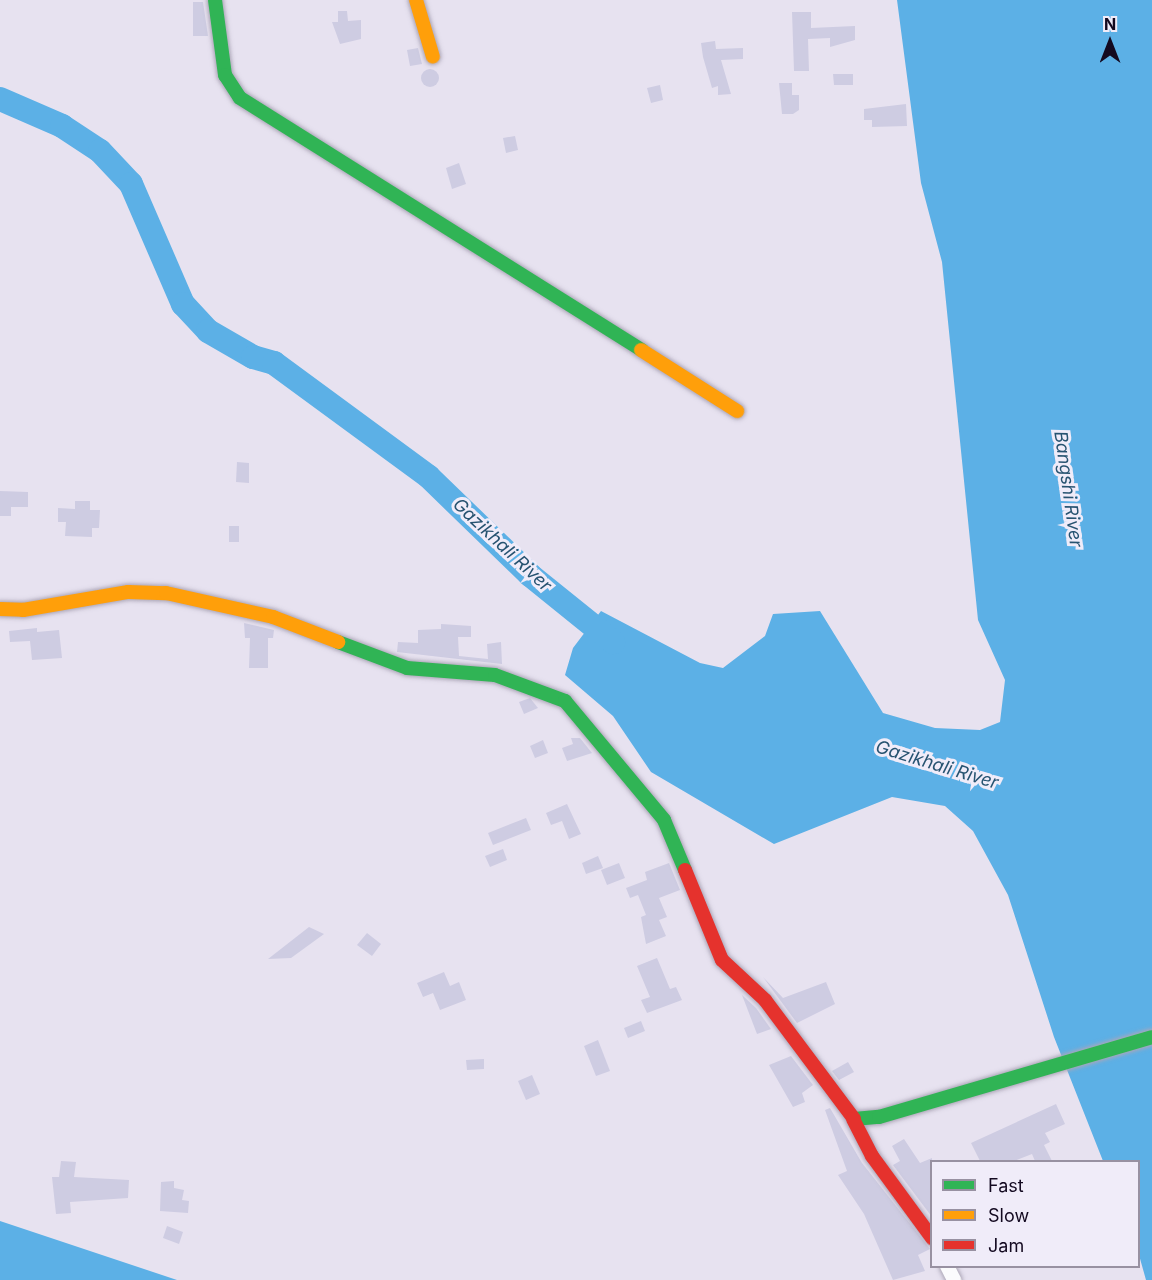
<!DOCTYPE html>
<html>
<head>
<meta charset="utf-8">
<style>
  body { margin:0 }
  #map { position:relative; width:1152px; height:1280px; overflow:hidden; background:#e7e2f0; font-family:Inter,sans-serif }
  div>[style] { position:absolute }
  .water>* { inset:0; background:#5cb0e6 }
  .river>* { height:24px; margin:-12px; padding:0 12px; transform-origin:12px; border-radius:12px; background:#5cb0e6 }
  .building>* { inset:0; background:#cecce2 }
  .round { border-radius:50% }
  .roads { filter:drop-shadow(0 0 2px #aca6b7) drop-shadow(0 0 2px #aca6b7) }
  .street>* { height:14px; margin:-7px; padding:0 7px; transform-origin:7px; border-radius:7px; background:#fbfbfd }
  .fast>* { height:14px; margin:-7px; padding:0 7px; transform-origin:7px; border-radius:7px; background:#30b455 }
  .slow>* { height:14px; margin:-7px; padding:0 7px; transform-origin:7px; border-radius:7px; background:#ff9f0a }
  .jam>* { height:14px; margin:-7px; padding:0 7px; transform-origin:7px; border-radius:7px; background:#e5322d }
  span { translate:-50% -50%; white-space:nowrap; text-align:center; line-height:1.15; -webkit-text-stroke:6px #f0ecf9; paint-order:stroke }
  .water-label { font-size:18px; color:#275371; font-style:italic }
  .legend { position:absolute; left:930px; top:1160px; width:210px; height:108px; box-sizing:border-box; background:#f0ecf9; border:2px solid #9891a2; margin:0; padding:8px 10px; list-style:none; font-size:18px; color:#130920 }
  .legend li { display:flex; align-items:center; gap:12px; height:30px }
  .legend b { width:30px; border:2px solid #9891a2 }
  .north { position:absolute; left:1080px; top:12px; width:60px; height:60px; -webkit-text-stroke:4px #f0ecf9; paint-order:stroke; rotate:0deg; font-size:16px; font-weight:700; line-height:24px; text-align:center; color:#130920 }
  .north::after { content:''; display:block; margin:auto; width:21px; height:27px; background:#130920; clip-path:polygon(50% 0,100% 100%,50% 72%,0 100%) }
</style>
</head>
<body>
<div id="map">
  <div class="water">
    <i style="clip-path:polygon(897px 0,1152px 0,1152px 1280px,1146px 1280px,1139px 1255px,1138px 1162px,1103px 1161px,1054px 1037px,1008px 895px,973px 831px,945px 806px,892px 797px,774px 844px,651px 772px,613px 716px,565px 675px,573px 648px,601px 611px,700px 663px,723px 668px,765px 636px,773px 614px,820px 611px,883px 713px,935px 728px,980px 730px,1000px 722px,1005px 680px,978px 620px,942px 262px,921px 183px)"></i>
    <i style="clip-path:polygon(0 1221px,177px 1280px,0 1280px)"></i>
  </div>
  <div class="river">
    <i style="left:0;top:99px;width:68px;rotate:23.5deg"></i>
    <i style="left:62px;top:126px;width:45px;rotate:33.3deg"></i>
    <i style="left:100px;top:151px;width:45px;rotate:46.8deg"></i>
    <i style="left:131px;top:184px;width:131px;rotate:66.6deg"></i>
    <i style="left:183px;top:304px;width:37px;rotate:47deg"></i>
    <i style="left:208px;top:331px;width:52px;rotate:30deg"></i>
    <i style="left:253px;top:357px;width:22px;rotate:16deg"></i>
    <i style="left:274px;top:363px;width:192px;rotate:36.3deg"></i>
    <i style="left:429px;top:477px;width:141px;rotate:44.1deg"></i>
    <i style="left:530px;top:575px;width:107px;rotate:38.9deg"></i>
  </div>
  <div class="building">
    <i style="clip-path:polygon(193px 2px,203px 2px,208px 36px,193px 36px)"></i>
    <i style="clip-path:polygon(338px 11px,347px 11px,348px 21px,361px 20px,361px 39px,340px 44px,332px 22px,338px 22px)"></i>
    <i style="clip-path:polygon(792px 12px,811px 12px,811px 28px,855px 26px,855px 40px,830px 47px,830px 38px,808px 39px,809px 71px,794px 71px)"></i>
    <i style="clip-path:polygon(715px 41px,716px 49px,743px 48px,743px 59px,721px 60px,731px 94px,718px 95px,718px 86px,712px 88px,703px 57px,701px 43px)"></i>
    <i style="clip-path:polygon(418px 48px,422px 64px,410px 66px,407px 50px)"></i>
    <i class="round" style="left:421px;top:69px;width:18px;height:18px"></i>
    <i style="clip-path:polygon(833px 74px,853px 74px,853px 85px,834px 85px)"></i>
    <i style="clip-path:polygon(779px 83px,792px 83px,792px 95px,799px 95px,799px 110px,793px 114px,782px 114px)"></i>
    <i style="clip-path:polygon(660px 85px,663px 100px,651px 103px,647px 88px)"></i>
    <i style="clip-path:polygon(906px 104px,907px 126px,872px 127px,872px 120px,864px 120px,864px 109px)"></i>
    <i style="clip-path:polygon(515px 136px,518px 150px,506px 153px,503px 138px)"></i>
    <i style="clip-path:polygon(459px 163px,466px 184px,452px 189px,446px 168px)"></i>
    <i style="clip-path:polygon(237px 462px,249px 463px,249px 483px,236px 482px)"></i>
    <i style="clip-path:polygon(0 491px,28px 492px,28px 507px,11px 507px,11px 516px,0 516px)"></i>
    <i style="clip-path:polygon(75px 501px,90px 501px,90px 510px,100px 510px,99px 528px,92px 528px,92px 537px,65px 536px,66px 522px,58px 522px,58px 508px,75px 509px)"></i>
    <i style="clip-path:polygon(229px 526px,239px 526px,239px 542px,229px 542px)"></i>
    <i style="clip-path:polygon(244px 623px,274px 630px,273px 638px,268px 638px,268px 668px,249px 668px,250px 638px,245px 638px)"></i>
    <i style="clip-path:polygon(441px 624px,471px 626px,471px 637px,458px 637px,459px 656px,488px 659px,487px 644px,501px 642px,502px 664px,397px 652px,398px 642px,418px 643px,418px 630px,441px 629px)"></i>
    <i style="clip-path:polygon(37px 628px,37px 632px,59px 630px,62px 658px,32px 660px,30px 641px,10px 642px,9px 631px)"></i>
    <i style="clip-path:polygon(530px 698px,538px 708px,524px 714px,519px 702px)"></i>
    <i style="clip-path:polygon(571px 738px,580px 738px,592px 753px,567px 761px,562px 748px,573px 744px)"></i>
    <i style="clip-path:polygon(543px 740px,548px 753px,535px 758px,530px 746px)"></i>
    <i style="clip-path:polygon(567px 804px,581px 834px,569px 839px,562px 821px,551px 825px,546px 813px)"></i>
    <i style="clip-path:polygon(526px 818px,531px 830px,493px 845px,488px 833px)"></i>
    <i style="clip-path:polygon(503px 849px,507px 860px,490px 867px,485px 856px)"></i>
    <i style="clip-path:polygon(598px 856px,603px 868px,586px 874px,582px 863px)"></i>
    <i style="clip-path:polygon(619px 863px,625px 878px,607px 885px,601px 870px)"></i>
    <i style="clip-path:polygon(669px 863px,680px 890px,659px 898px,667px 917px,659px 920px,666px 936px,646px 944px,641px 917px,646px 915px,638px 895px,630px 898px,626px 888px,647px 880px,645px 872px)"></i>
    <i style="clip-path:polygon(309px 927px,324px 934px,291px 958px,268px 959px)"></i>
    <i style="clip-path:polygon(367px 933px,381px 944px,372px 956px,357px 945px)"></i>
    <i style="clip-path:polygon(657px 958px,670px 989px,676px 987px,682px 1000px,647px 1013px,641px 1000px,650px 997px,637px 966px)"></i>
    <i style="clip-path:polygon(444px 972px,450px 986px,459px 982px,466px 1000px,440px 1010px,433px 993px,423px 997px,417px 983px)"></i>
    <i style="clip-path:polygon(763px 977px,783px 998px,826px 982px,835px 1004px,797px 1023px)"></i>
    <i style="clip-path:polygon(742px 995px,756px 1008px,771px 1029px,757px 1034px)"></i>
    <i style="clip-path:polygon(641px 1021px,645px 1031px,628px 1038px,624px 1028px)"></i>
    <i style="clip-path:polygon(598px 1040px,610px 1071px,596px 1076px,584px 1046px)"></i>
    <i style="clip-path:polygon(791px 1056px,813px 1085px,802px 1093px,805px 1102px,793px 1107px,769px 1065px)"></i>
    <i style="clip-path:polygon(484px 1059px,484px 1069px,467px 1070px,466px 1060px)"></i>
    <i style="clip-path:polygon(848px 1062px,854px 1072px,839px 1080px,832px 1071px)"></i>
    <i style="clip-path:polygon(532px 1075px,540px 1094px,526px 1100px,518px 1081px)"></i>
    <i style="clip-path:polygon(1056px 1104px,1065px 1124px,1045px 1133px,1050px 1142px,1044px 1145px,1052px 1161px,1035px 1161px,1032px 1154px,1014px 1161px,980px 1161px,971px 1143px)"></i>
    <i style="clip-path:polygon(830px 1108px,862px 1163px,930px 1249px,918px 1255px,925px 1271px,893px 1280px,864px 1214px,838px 1175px,847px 1171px,825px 1110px)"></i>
    <i style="clip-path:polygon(904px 1139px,920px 1163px,932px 1158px,932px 1217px,893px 1165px,900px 1161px,892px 1146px)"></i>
    <i style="clip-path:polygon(61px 1161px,76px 1162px,74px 1177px,129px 1180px,128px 1198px,70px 1202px,71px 1213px,56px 1214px,52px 1177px,59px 1177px)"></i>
    <i style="clip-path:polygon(174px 1181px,174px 1188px,184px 1190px,182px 1200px,189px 1201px,188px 1213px,160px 1211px,161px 1182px)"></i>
    <i style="clip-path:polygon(167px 1226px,183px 1232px,179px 1244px,163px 1238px)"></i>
  </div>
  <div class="roads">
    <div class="street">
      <i style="left:947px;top:1266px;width:16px;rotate:63deg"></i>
    </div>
    <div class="fast">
      <i style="left:215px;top:0;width:76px;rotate:82.4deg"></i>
      <i style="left:225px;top:75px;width:27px;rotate:57deg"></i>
      <i style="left:240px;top:98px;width:474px;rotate:32.1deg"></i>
      <i style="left:338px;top:642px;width:74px;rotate:20.6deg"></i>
      <i style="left:407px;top:668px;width:88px;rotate:4.5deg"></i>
      <i style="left:495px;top:675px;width:75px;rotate:20.4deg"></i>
      <i style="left:565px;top:701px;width:155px;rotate:50.2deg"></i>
      <i style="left:664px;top:820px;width:54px;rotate:67.2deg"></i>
      <i style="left:854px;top:1119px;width:25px;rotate:-5deg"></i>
      <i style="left:879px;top:1117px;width:284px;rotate:-16.3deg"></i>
    </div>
    <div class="slow">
      <i style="left:416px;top:0;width:59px;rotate:73.4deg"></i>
      <i style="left:641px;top:350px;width:114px;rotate:32.4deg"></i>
      <i style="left:0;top:609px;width:23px;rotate:2deg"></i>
      <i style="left:23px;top:610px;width:107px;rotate:-9.7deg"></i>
      <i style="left:128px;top:592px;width:38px;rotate:2deg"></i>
      <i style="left:166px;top:593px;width:110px;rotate:12.6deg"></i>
      <i style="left:273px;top:617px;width:70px;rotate:21deg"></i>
    </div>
    <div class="jam">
      <i style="left:685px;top:870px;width:97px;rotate:67.7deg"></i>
      <i style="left:722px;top:960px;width:59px;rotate:42.9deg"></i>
      <i style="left:765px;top:1000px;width:149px;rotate:53.2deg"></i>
      <i style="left:853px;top:1119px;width:42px;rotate:62.8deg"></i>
      <i style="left:872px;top:1156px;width:102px;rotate:53.8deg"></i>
    </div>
  </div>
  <div class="water-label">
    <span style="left:1068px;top:489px;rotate:82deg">Bangshi River</span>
    <span style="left:502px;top:545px;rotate:43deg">Gazikhali River</span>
    <span style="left:937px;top:765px;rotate:17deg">Gazikhali River</span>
  </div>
  <ul class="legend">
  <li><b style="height:8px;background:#30b455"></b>Fast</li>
  <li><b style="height:8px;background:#ff9f0a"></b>Slow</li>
  <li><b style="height:8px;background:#e5322d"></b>Jam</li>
  </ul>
  <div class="north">N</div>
</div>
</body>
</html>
